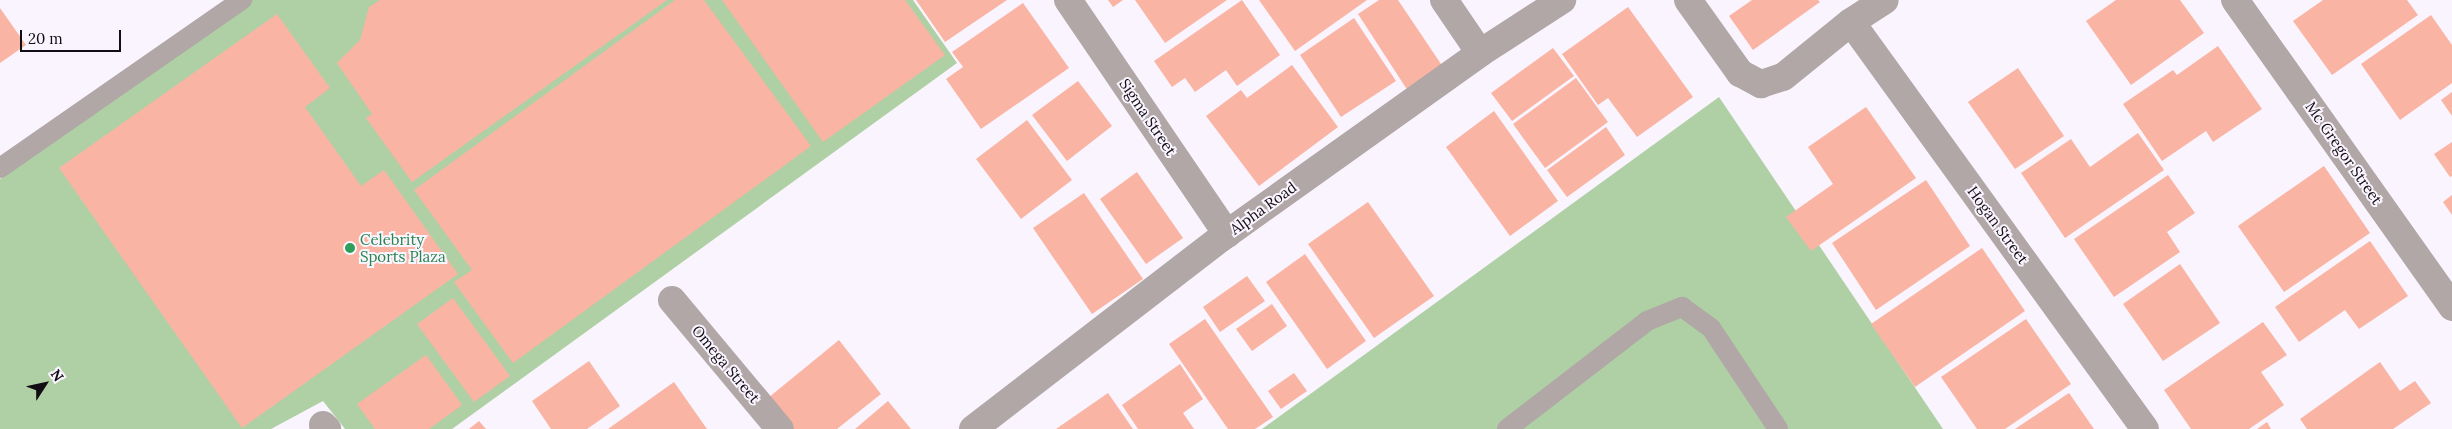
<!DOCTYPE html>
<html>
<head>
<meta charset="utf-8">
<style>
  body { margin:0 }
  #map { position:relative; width:2452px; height:429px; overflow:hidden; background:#faf4fe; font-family:Lora,serif }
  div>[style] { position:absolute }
  .green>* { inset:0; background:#afd0a4 }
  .building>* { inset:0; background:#f9b4a3 }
  .service>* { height:20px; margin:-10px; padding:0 10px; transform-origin:10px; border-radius:10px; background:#b0a7a6 }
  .minor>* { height:28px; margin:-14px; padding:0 14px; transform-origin:14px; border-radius:14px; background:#b0a7a6 }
  .dots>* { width:14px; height:14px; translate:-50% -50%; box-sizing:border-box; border:2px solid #faf4fe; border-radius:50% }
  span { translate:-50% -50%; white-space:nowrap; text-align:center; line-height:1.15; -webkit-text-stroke:4px #faf4fe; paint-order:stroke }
  .street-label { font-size:15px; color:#110d13 }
  .leisure-label { font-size:15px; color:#27864d }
  .left { translate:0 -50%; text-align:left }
  .north { position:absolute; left:20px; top:359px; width:50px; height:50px; -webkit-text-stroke:4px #faf4fe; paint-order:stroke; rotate:55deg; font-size:14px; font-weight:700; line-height:20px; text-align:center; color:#110d13 }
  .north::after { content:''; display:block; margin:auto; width:18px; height:22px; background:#110d13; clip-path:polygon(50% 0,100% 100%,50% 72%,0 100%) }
  .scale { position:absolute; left:20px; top:30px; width:101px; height:22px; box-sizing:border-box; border:2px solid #110d13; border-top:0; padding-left:6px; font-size:15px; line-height:18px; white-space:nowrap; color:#110d13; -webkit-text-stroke:4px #faf4fe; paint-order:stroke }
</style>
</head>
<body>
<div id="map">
  <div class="green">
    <i style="clip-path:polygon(246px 0,913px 0,957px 63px,452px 429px,345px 429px,323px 401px,271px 429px,0 429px,0 179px)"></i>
    <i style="clip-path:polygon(1719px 97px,1943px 429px,1262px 429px)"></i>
  </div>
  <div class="building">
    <i style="clip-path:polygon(380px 0,667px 0,412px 182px,366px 118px,372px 114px,337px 63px,360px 40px,369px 7px)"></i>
    <i style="clip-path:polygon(675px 0,704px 0,811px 146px,513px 363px,454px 282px,472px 270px,414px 190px)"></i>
    <i style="clip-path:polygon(722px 0,905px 0,945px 55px,823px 142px)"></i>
    <i style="clip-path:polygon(916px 0,1007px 0,945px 42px)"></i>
    <i style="clip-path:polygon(1108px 0,1123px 0,1113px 7px)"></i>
    <i style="clip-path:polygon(1135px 0,1227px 0,1165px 43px)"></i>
    <i style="clip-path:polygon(1242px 0,1280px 55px,1237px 86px,1226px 70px,1195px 92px,1185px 78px,1172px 87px,1154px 61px)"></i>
    <i style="clip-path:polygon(1259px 0,1367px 0,1295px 51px)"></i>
    <i style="clip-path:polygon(1379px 0,1398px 0,1443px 67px,1408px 91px,1358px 14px)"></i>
    <i style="clip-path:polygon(1752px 0,1818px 0,1820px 2px,1753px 50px,1729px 16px)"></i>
    <i style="clip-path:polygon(2116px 0,2180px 0,2204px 33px,2131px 85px,2086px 21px)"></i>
    <i style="clip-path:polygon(2323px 0,2407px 0,2418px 15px,2332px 75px,2293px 21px)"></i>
    <i style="clip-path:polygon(1023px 3px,1069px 68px,981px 129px,946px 79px,963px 67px,952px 52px)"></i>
    <i style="clip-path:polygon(1628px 7px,1693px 97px,1637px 137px,1608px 98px,1598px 105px,1562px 54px)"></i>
    <i style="clip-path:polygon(0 8px,26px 45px,0 63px)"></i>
    <i style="clip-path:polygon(277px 14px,330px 88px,305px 107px,361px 186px,384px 170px,458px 274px,242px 428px,59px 168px)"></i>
    <i style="clip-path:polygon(2431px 15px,2452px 45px,2452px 83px,2400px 120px,2361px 64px)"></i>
    <i style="clip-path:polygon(1354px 18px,1396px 81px,1341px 117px,1300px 55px)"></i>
    <i style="clip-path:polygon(2218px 46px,2262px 109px,2213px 142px,2206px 131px,2162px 161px,2123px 104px,2173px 70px,2177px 75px)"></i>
    <i style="clip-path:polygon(1553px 48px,1574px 76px,1512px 121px,1491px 93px)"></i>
    <i style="clip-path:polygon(1292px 65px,1338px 127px,1259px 186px,1206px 116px,1241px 90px,1247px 98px)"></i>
    <i style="clip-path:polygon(2018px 68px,2064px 136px,2015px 169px,1968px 102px)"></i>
    <i style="clip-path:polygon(1576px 78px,1608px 122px,1545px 168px,1513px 124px)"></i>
    <i style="clip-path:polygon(1078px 81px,1112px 126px,1067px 161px,1032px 115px)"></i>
    <i style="clip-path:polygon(2452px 92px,2452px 116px,2441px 100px)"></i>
    <i style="clip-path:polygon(1866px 107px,1916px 178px,1811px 251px,1786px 217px,1833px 184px,1808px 147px)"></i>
    <i style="clip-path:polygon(1494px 111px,1558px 201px,1510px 236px,1446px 147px)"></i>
    <i style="clip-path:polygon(1027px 120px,1072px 180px,1021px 219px,976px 159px)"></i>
    <i style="clip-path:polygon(1606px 127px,1625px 155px,1567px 197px,1547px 170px)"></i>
    <i style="clip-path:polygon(2138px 133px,2164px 170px,2065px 238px,2021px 173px,2071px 139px,2090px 167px)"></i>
    <i style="clip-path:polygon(2452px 142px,2452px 176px,2450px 177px,2434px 154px)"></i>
    <i style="clip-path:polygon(2324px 166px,2370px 233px,2284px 292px,2238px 226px)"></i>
    <i style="clip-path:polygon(1137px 172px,1183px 238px,1146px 264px,1100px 199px)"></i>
    <i style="clip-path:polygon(2168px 175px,2195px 213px,2167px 232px,2180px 252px,2114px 297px,2074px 239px)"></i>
    <i style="clip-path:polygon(1926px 180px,1970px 246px,1876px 310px,1832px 243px)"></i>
    <i style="clip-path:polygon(1084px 193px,1143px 279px,1092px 314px,1033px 228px)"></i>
    <i style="clip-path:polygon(2452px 195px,2452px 215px,2443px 202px)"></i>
    <i style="clip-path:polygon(1368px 202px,1434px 296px,1374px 338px,1308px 244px)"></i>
    <i style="clip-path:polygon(2370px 241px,2408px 296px,2359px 329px,2345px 310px,2299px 342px,2275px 307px)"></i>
    <i style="clip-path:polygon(1982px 248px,2025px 311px,1915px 387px,1871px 324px)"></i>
    <i style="clip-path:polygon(1305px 254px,1366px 341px,1327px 369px,1266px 282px)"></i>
    <i style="clip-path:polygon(2180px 264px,2220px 323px,2163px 361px,2123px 304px)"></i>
    <i style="clip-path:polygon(1247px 276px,1265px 301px,1220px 332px,1203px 307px)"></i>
    <i style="clip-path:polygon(453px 298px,510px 376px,474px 402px,417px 324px)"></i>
    <i style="clip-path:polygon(1272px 304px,1287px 326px,1252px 351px,1236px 329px)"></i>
    <i style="clip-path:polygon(1205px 319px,1273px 417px,1255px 429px,1228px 429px,1169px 344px)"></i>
    <i style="clip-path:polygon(2026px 319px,2071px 384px,2005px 429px,1977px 429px,1941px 377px)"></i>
    <i style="clip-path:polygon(2263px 322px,2287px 355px,2261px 372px,2284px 405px,2249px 429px,2191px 429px,2164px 390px)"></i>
    <i style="clip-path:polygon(839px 340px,881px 394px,837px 429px,793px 429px,768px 398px)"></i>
    <i style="clip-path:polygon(426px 355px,462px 405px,429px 429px,375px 429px,357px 404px)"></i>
    <i style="clip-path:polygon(589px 361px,620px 406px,587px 429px,551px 429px,532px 401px)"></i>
    <i style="clip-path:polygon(2380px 362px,2400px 391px,2415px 381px,2431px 403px,2393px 429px,2307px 429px,2300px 419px)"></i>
    <i style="clip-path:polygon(1180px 364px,1203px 399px,1183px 413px,1194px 429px,1138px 429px,1122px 405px)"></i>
    <i style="clip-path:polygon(1294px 373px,1307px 391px,1281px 409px,1268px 391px)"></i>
    <i style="clip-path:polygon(674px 382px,707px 429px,608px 429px)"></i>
    <i style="clip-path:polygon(1108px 393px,1133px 429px,1056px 429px)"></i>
    <i style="clip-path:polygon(2069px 393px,2094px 429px,2015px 429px)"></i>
    <i style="clip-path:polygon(888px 401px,911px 429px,855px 429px)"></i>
    <i style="clip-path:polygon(479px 421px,486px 429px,469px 429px)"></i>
    <i style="clip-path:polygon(2267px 422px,2271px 429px,2257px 429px)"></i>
  </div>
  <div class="service">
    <i style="left:0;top:168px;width:295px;rotate:-34.8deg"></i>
    <i style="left:1507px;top:429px;width:177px;rotate:-37.6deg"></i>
    <i style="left:1647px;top:321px;width:38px;rotate:-22deg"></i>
    <i style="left:1682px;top:307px;width:36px;rotate:36deg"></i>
    <i style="left:1711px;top:328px;width:121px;rotate:56.4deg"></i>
  </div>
  <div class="minor">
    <i style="left:1068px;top:0;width:283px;rotate:55.8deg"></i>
    <i style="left:1444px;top:0;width:64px;rotate:55.8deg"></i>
    <i style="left:1688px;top:0;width:90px;rotate:54.5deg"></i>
    <i style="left:1740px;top:73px;width:24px;rotate:28deg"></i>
    <i style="left:1761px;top:84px;width:23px;rotate:-18deg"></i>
    <i style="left:1783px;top:77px;width:87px;rotate:-39deg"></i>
    <i style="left:1851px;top:22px;width:40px;rotate:-32.9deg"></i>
    <i style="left:2235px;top:0;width:376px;rotate:54.7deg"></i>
    <i style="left:1851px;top:22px;width:502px;rotate:54.16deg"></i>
    <i style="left:672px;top:300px;width:168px;rotate:50.1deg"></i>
    <i style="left:323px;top:425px;width:6px;rotate:45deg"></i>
    <i style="left:973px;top:429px;width:313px;rotate:-37.6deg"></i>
    <i style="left:1221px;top:238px;width:318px;rotate:-35.5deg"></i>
    <i style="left:1480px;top:53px;width:98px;rotate:-32.9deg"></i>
  </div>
  <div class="dots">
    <i style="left:350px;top:248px;background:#2e9e5b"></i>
  </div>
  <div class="street-label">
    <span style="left:1148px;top:117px;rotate:56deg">Sigma Street</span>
    <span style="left:2344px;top:153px;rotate:55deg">Mc Gregor Street</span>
    <span style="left:1263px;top:208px;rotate:-36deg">Alpha Road</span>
    <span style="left:1998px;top:225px;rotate:54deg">Hogan Street</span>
    <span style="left:726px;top:364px;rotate:50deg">Omega Street</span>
  </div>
  <div class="leisure-label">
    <span class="left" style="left:360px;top:248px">Celebrity<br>Sports Plaza</span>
  </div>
  <div class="north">N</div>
  <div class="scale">20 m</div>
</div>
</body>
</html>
